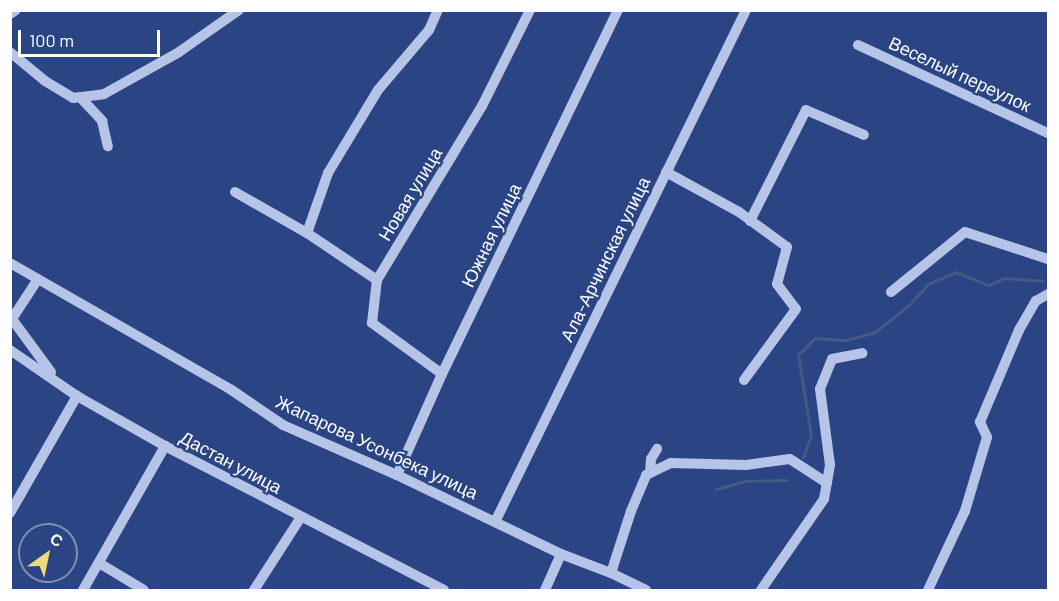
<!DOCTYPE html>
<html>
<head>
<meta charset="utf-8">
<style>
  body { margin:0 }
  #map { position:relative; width:1059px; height:601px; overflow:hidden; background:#2b4584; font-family:Barlow,sans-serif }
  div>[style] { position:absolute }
  .stream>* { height:3px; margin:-1.5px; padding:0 1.5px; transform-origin:1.5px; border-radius:1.5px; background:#455886 }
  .minor>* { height:10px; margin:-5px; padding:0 5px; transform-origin:5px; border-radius:5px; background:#b5c4e7 }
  span { translate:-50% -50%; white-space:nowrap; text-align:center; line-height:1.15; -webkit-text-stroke:4.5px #2b4584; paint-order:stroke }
  .street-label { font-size:18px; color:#fff }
  .frame { position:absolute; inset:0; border:12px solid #fff; pointer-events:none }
  .north { position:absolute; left:18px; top:523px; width:60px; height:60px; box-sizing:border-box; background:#2b4584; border:2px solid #808fb5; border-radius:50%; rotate:33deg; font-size:16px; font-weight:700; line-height:24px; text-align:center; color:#fff }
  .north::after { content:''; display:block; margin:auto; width:21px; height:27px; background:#eddc7d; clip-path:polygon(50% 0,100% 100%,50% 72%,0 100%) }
  .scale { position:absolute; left:18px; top:30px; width:142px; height:27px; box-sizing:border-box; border:3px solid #fff; border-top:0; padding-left:8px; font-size:18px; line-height:21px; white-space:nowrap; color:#fff; -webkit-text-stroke:4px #2b4584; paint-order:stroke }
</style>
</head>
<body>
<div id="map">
  <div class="stream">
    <i style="left:803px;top:457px;width:22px;rotate:-69deg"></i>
    <i style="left:811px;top:436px;width:82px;rotate:-99.1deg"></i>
    <i style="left:798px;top:355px;width:24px;rotate:-45deg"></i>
    <i style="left:815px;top:338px;width:32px;rotate:4deg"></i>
    <i style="left:847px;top:340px;width:29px;rotate:-16deg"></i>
    <i style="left:875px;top:332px;width:45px;rotate:-38.7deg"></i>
    <i style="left:910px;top:304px;width:27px;rotate:-48deg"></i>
    <i style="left:928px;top:284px;width:30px;rotate:-23deg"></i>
    <i style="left:956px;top:272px;width:35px;rotate:22deg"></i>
    <i style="left:989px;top:285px;width:17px;rotate:-25deg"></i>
    <i style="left:1004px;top:278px;width:39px;rotate:4deg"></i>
    <i style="left:716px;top:489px;width:30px;rotate:-15deg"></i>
    <i style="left:745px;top:481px;width:41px;rotate:-1.4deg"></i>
  </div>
  <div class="minor">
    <i style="left:10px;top:14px;width:7px;rotate:-34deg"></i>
    <i style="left:858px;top:45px;width:209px;rotate:24.9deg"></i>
    <i style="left:10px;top:52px;width:45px;rotate:39.6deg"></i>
    <i style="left:45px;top:81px;width:33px;rotate:31deg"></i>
    <i style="left:73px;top:98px;width:31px;rotate:-7deg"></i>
    <i style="left:104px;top:94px;width:86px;rotate:-29.2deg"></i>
    <i style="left:179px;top:52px;width:73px;rotate:-35deg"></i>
    <i style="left:80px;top:97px;width:33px;rotate:47deg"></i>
    <i style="left:102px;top:121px;width:26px;rotate:77deg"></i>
    <i style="left:666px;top:172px;width:83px;rotate:28.7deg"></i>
    <i style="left:739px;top:212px;width:59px;rotate:36.1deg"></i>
    <i style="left:787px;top:247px;width:38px;rotate:105deg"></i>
    <i style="left:777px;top:284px;width:31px;rotate:53deg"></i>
    <i style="left:796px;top:309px;width:88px;rotate:126.2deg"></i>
    <i style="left:235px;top:192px;width:83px;rotate:29.7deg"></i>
    <i style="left:750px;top:221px;width:124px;rotate:-63.2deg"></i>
    <i style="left:806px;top:110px;width:63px;rotate:23.3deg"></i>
    <i style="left:10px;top:263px;width:254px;rotate:29.8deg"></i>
    <i style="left:230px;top:389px;width:64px;rotate:34.2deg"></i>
    <i style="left:283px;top:425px;width:124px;rotate:23.7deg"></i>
    <i style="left:397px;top:475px;width:182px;rotate:25.7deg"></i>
    <i style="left:561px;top:554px;width:53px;rotate:20.8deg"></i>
    <i style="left:611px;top:573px;width:39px;rotate:26deg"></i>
    <i style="left:377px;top:280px;width:84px;rotate:-146.1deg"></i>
    <i style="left:307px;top:233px;width:64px;rotate:-70.7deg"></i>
    <i style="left:328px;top:173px;width:97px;rotate:-58.9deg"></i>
    <i style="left:378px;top:90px;width:79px;rotate:-49.6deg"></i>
    <i style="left:429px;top:30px;width:22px;rotate:-66deg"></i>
    <i style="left:891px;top:292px;width:95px;rotate:-39deg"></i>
    <i style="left:965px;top:232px;width:87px;rotate:18deg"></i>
    <i style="left:12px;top:319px;width:66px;rotate:53.7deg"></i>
    <i style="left:10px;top:322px;width:51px;rotate:-56.9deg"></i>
    <i style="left:10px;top:350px;width:81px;rotate:34.5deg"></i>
    <i style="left:77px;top:396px;width:101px;rotate:29.6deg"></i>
    <i style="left:165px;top:446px;width:314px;rotate:27.3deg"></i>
    <i style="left:442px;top:374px;width:87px;rotate:-143.9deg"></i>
    <i style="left:372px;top:323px;width:43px;rotate:-83.4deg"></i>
    <i style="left:377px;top:280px;width:203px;rotate:-58.9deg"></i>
    <i style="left:482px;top:106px;width:107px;rotate:-63.4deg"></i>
    <i style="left:650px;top:473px;width:14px;rotate:-86deg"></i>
    <i style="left:651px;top:459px;width:12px;rotate:-59deg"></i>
    <i style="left:397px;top:475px;width:111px;rotate:-66deg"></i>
    <i style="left:442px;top:374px;width:404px;rotate:-64.2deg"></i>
    <i style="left:10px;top:513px;width:135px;rotate:-60.2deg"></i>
    <i style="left:495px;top:522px;width:570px;rotate:-63.88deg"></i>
    <i style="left:99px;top:563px;width:52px;rotate:31deg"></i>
    <i style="left:611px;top:573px;width:65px;rotate:-72.1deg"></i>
    <i style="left:631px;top:511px;width:39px;rotate:-67deg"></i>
    <i style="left:646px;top:475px;width:28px;rotate:-26deg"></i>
    <i style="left:671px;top:463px;width:75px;rotate:1.5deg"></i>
    <i style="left:746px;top:465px;width:44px;rotate:-7.8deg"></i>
    <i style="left:790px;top:459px;width:44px;rotate:33deg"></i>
    <i style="left:83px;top:590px;width:166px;rotate:-60.3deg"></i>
    <i style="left:254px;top:590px;width:87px;rotate:-57.2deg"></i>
    <i style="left:545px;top:590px;width:39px;rotate:-66deg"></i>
    <i style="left:761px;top:590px;width:111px;rotate:-55.3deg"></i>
    <i style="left:824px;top:499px;width:35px;rotate:-80deg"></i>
    <i style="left:830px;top:465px;width:77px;rotate:-97.5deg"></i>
    <i style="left:820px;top:389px;width:32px;rotate:-68deg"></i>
    <i style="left:832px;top:359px;width:31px;rotate:-11deg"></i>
    <i style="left:928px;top:590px;width:87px;rotate:-64.9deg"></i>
    <i style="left:965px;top:511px;width:77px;rotate:-73.4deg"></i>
    <i style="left:987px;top:437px;width:17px;rotate:-115deg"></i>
    <i style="left:980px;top:422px;width:100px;rotate:-67deg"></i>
    <i style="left:1019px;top:330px;width:34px;rotate:-60deg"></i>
    <i style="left:1036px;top:301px;width:14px;rotate:-30deg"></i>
  </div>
  <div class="street-label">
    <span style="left:960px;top:74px;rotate:25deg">Веселый переулок</span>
    <span style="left:410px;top:194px;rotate:-59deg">Новая улица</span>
    <span style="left:491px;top:235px;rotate:-64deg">Южная улица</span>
    <span style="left:605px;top:259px;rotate:-64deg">Ала-Арчинская улица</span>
    <span style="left:377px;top:447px;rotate:25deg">Жапарова Усонбека улица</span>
    <span style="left:231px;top:462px;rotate:28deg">Дастан улица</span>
  </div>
  <div class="frame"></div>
  <div class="north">С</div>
  <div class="scale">100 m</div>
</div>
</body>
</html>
